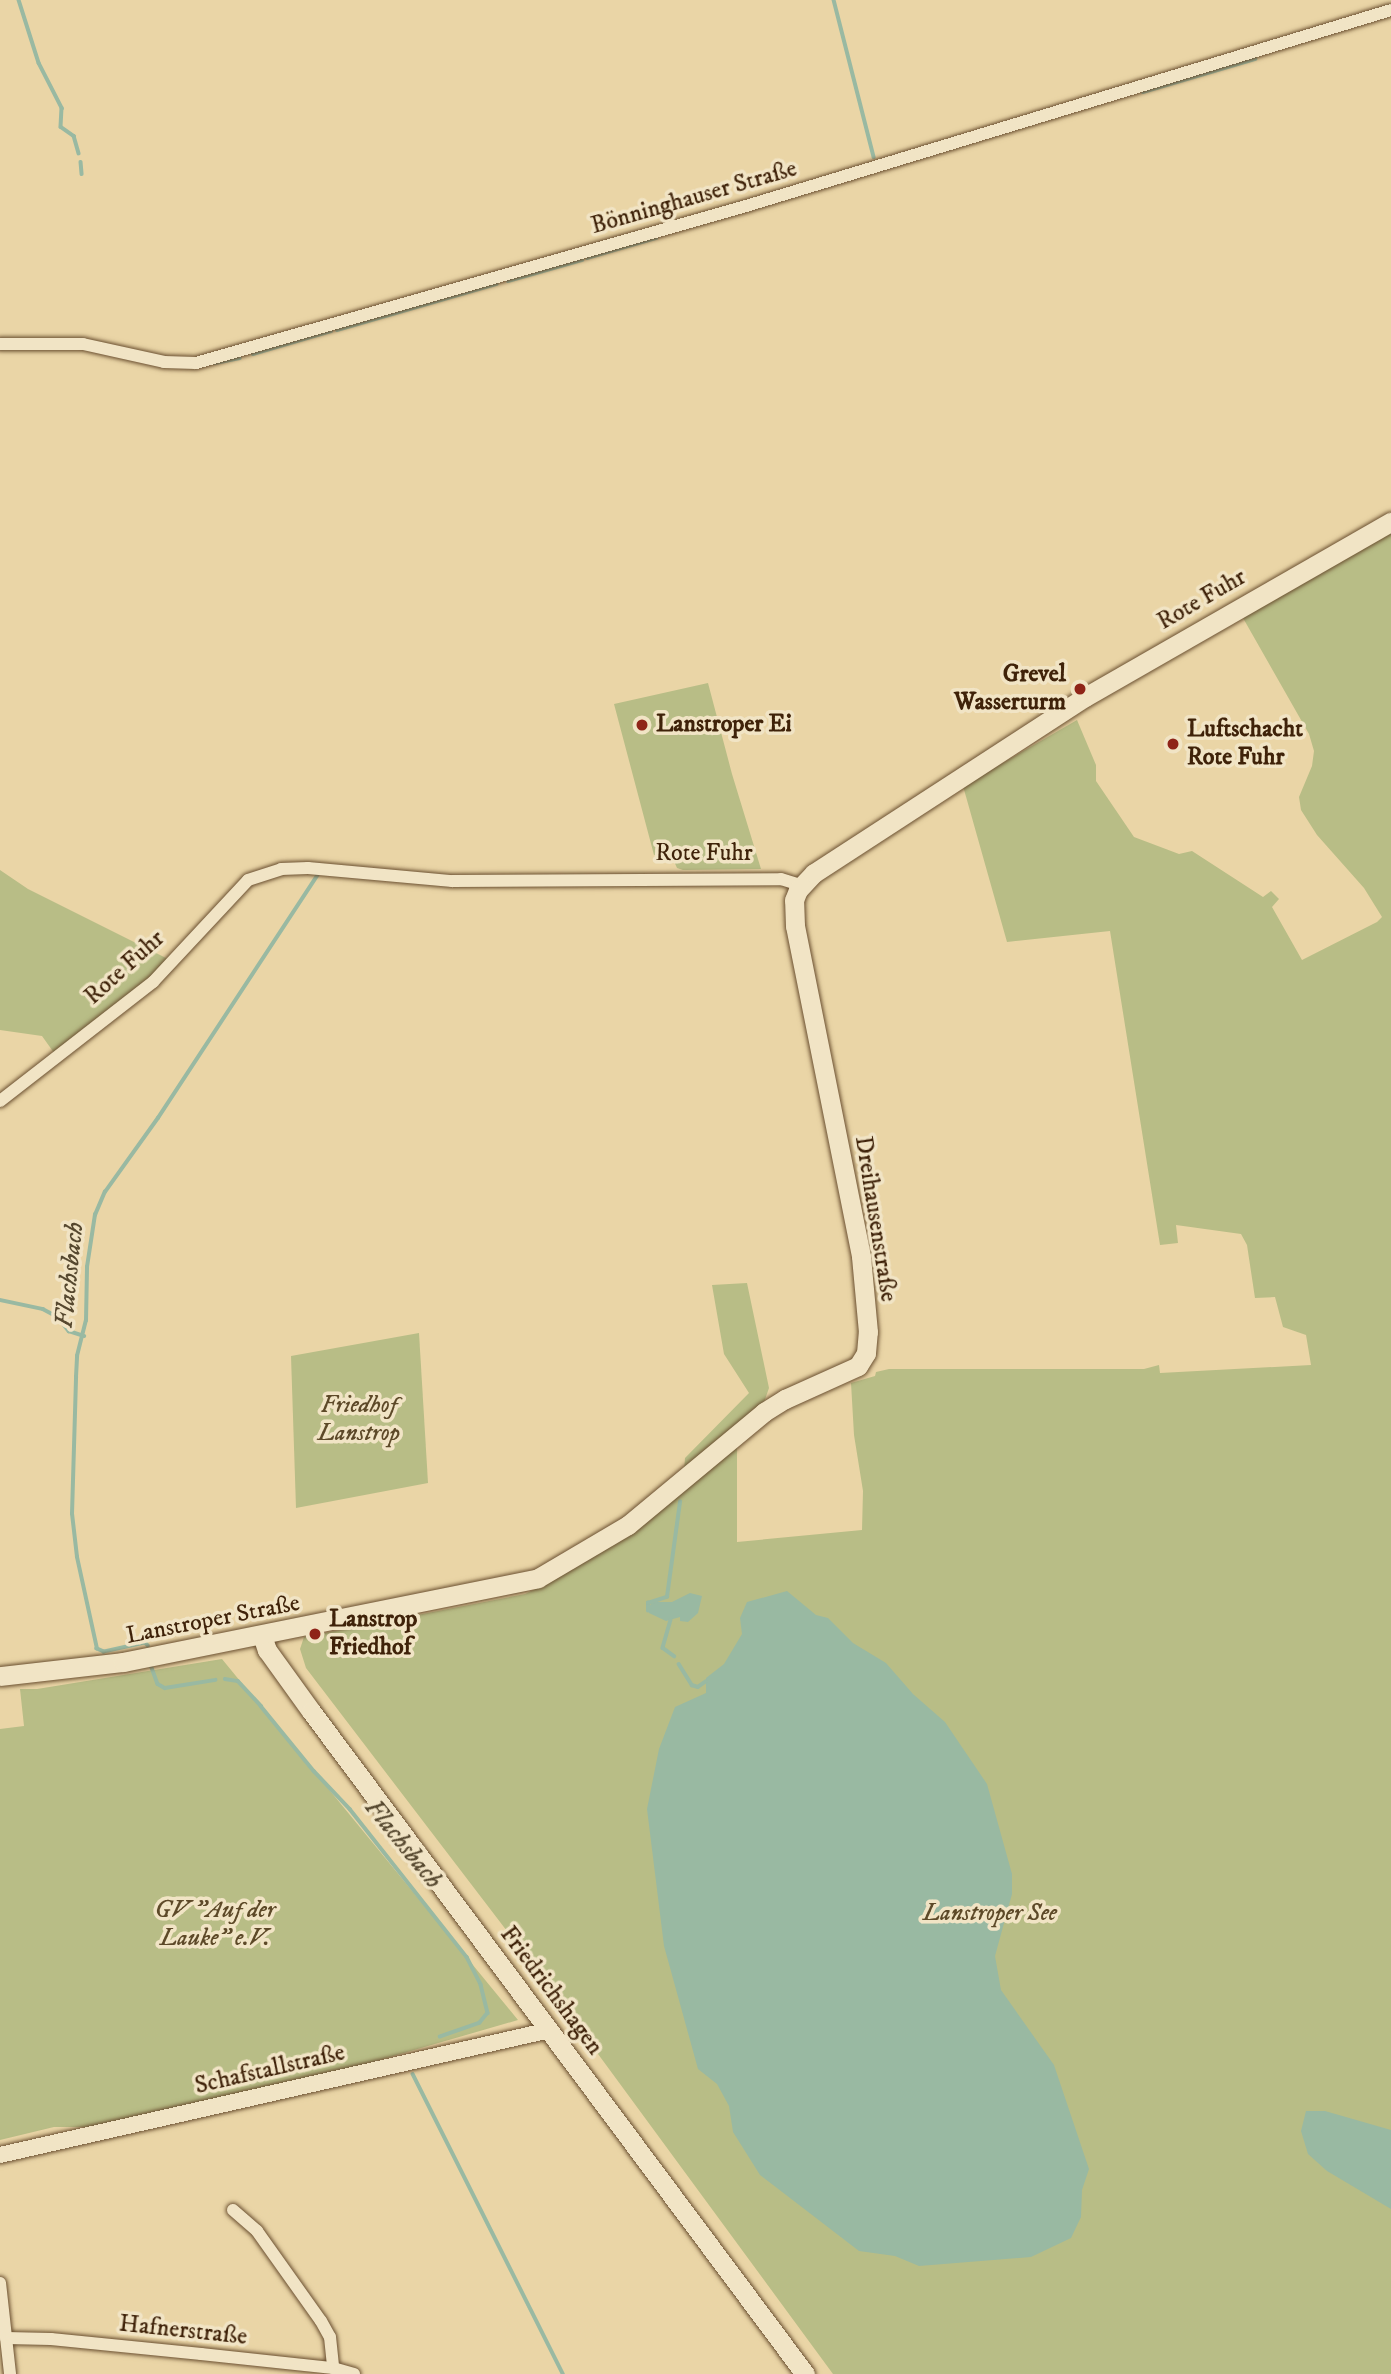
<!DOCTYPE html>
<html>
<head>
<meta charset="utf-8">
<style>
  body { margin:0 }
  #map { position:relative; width:1391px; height:2374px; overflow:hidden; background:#ead5a6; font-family:"IM FELL DW Pica",serif }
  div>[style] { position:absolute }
  .green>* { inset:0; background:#b8bd86 }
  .water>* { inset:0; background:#99b9a2 }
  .stream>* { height:3.5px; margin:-1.75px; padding:0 1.75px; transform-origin:1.75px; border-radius:1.75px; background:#99b9a2 }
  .roads { filter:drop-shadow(0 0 2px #6a4f30) drop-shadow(0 0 2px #6a4f30) }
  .minor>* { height:12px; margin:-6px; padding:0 6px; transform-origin:6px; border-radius:6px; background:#f1e4c5 }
  .tertiary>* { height:16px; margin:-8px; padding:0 8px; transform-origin:8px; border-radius:8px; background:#f1e4c5 }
  .secondary>* { height:19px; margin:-9.5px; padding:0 9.5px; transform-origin:9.5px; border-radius:9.5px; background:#f1e4c5 }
  .dots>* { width:19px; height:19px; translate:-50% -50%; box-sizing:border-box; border:4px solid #f1e4c5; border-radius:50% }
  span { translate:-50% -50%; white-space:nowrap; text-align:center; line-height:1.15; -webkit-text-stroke:7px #f1e4c5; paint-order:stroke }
  .street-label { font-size:24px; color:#3f2209 }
  .poi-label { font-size:24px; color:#3f2209; font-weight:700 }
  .right { translate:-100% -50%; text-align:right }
  .left { translate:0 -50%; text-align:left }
  .park-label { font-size:24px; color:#5d4928; font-style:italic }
  .water-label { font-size:26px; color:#56482f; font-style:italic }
</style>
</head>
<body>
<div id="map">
  <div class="green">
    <i style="clip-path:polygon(1391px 530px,1391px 2374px,833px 2374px,529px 1960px,306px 1668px,300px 1649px,304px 1637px,525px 1594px,549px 1582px,737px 1444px,737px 1542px,862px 1530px,863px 1491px,854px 1435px,851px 1383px,875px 1376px,876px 1372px,889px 1369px,1144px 1369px,1159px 1365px,1160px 1373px,1311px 1365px,1306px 1335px,1283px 1327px,1275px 1297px,1255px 1298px,1247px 1245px,1241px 1234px,1176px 1225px,1178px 1243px,1160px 1245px,1110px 931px,1007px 942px,963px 786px,1077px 720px,1096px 765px,1096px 781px,1134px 837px,1179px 854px,1192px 851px,1263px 897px,1271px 891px,1279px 899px,1272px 907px,1302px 960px,1377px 922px,1382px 917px,1364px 888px,1317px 835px,1301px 810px,1299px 797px,1312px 766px,1314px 751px,1309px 734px,1243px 618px,1253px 607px)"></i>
    <i style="clip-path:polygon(708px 683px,732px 774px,761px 869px,683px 870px,677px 868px,670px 852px,654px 855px,614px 704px)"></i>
    <i style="clip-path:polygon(0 870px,28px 889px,172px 961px,57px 1057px,42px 1036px,0 1030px)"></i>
    <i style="clip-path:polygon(747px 1283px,769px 1388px,762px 1408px,684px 1472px,685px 1458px,749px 1393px,724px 1354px,712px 1285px)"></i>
    <i style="clip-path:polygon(419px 1333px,428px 1483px,296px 1508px,291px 1356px)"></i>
    <i style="clip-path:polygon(222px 1659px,518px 2020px,248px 2098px,120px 2127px,54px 2127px,0 2140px,0 1729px,24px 1726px,20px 1689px,37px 1689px)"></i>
  </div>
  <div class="water">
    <i style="clip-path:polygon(787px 1591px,816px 1615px,828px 1618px,853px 1643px,886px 1663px,913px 1694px,945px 1722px,987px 1784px,1012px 1874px,1012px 1894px,995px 1956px,1001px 1990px,1054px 2065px,1089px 2169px,1082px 2190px,1081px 2217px,1071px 2238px,1031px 2257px,919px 2266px,895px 2256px,859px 2251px,760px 2175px,733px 2132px,729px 2106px,717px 2084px,698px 2069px,664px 1946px,647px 1809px,659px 1749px,675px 1707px,706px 1693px,706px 1678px,724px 1664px,742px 1634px,740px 1618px,747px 1602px)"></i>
    <i style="clip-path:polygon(690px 1593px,702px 1596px,698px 1613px,688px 1622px,680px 1621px,680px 1617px,666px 1621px,649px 1613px,649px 1606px,654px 1602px,672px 1602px)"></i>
    <i style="clip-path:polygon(1306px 2111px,1325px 2111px,1391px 2130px,1391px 2209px,1327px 2171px,1308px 2154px,1301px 2131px)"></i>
  </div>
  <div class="stream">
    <i style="left:19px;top:0;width:66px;rotate:72.4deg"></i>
    <i style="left:39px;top:63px;width:51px;rotate:62.9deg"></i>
    <i style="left:62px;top:108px;width:19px;rotate:93deg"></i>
    <i style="left:61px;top:127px;width:16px;rotate:35deg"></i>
    <i style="left:74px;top:136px;width:18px;rotate:74deg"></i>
    <i style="left:834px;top:0;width:162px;rotate:75.7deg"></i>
    <i style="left:1143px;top:92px;width:117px;rotate:-16.4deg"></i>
    <i style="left:81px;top:162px;width:12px;rotate:85deg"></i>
    <i style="left:587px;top:258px;width:72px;rotate:-16.2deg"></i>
    <i style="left:508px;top:281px;width:77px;rotate:-15.8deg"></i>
    <i style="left:337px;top:330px;width:166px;rotate:-16.1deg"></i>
    <i style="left:253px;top:354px;width:81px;rotate:-16.4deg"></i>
    <i style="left:215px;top:363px;width:25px;rotate:-11deg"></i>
    <i style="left:0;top:1300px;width:44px;rotate:11.8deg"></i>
    <i style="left:43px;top:1309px;width:17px;rotate:28deg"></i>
    <i style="left:58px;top:1317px;width:18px;rotate:52deg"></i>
    <i style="left:69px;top:1331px;width:16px;rotate:18deg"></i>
    <i style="left:648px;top:1611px;width:8px;rotate:-90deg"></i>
    <i style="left:648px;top:1603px;width:20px;rotate:-18deg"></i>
    <i style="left:667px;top:1597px;width:96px;rotate:-82.2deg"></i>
    <i style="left:671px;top:1620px;width:29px;rotate:106deg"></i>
    <i style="left:663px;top:1648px;width:14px;rotate:36deg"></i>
    <i style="left:148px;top:1646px;width:4px;rotate:-135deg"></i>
    <i style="left:145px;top:1643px;width:42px;rotate:167.6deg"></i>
    <i style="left:104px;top:1652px;width:8px;rotate:-157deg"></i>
    <i style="left:97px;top:1649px;width:94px;rotate:-102.3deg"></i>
    <i style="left:77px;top:1557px;width:43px;rotate:-96.6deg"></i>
    <i style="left:72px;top:1514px;width:137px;rotate:-88.3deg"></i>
    <i style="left:76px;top:1377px;width:21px;rotate:-87deg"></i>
    <i style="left:77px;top:1356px;width:36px;rotate:-76deg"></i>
    <i style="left:86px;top:1321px;width:54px;rotate:-88.9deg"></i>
    <i style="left:87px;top:1267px;width:53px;rotate:-81.3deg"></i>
    <i style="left:95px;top:1215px;width:25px;rotate:-67deg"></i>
    <i style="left:105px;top:1192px;width:91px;rotate:-54.4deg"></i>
    <i style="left:158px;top:1118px;width:290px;rotate:-56.7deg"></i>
    <i style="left:679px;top:1664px;width:25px;rotate:58deg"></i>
    <i style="left:692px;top:1685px;width:6px;rotate:18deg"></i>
    <i style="left:698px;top:1687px;width:9px;rotate:-36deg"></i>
    <i style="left:151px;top:1665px;width:20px;rotate:70deg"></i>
    <i style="left:158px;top:1684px;width:8px;rotate:30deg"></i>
    <i style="left:165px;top:1688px;width:51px;rotate:-9.1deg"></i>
    <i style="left:225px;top:1679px;width:13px;rotate:9deg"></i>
    <i style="left:238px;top:1681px;width:34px;rotate:47deg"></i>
    <i style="left:261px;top:1706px;width:84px;rotate:50.8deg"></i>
    <i style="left:314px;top:1771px;width:52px;rotate:46.5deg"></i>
    <i style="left:350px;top:1809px;width:189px;rotate:51.7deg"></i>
    <i style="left:467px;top:1957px;width:31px;rotate:63deg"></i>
    <i style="left:481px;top:1985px;width:29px;rotate:76deg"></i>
    <i style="left:488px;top:2013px;width:13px;rotate:129deg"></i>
    <i style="left:480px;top:2023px;width:42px;rotate:160.7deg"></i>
    <i style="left:413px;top:2074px;width:335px;rotate:63.4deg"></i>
  </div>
  <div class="roads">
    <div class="minor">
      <i style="left:0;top:344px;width:83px"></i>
      <i style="left:83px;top:344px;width:83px;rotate:12.5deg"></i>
      <i style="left:164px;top:362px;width:32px;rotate:2deg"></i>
      <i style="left:196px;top:363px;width:572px;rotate:-15.93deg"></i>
      <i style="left:746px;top:206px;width:674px;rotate:-16.9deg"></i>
      <i style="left:0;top:1101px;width:194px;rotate:-37.9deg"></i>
      <i style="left:153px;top:982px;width:139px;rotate:-47deg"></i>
      <i style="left:248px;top:880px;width:35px;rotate:-18deg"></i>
      <i style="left:281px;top:869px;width:27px;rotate:-2deg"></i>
      <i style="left:308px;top:868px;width:145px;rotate:5.2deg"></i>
      <i style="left:452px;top:881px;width:329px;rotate:-0.3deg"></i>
      <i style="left:781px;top:879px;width:21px;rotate:17deg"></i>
      <i style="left:233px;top:2210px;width:32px;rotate:41deg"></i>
      <i style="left:257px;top:2231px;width:110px;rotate:54.6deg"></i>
      <i style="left:321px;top:2321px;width:18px;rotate:61deg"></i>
      <i style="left:330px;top:2337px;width:31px;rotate:84deg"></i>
      <i style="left:0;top:2283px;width:92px;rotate:83.7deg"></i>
      <i style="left:6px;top:2338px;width:45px;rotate:1.3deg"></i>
      <i style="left:51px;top:2339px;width:151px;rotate:5.7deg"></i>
      <i style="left:201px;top:2354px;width:133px;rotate:6.1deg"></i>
      <i style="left:333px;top:2368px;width:22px;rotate:16deg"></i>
    </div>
    <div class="tertiary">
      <i style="left:0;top:2155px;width:564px;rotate:-12.8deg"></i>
    </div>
    <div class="secondary">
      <i style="left:262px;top:1635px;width:16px;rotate:72deg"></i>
      <i style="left:267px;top:1650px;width:75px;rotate:54.2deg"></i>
      <i style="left:311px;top:1711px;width:827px;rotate:53.31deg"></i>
      <i style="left:0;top:1676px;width:124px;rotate:-6.5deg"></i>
      <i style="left:123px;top:1662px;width:423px;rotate:-11.4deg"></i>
      <i style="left:538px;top:1578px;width:104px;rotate:-30.5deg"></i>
      <i style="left:628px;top:1525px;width:177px;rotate:-39.7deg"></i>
      <i style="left:764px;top:1412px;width:25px;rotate:-32deg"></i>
      <i style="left:785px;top:1399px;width:80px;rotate:-24.3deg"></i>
      <i style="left:858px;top:1366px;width:15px;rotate:-58deg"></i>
      <i style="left:866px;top:1353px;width:21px;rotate:-85deg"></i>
      <i style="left:868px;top:1332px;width:76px;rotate:-95.3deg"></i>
      <i style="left:861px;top:1256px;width:337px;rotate:-101.3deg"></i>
      <i style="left:795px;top:926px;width:26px;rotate:-92deg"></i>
      <i style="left:794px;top:900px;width:11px;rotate:-68deg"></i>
      <i style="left:798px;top:890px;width:23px;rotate:-47deg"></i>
      <i style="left:814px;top:873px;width:323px;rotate:-33deg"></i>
      <i style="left:1085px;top:697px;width:353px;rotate:-29.8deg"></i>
    </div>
  </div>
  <div class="dots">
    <i style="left:1080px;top:689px;background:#8f2418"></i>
    <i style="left:642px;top:725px;background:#8f2418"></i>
    <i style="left:1173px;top:744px;background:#8f2418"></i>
    <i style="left:315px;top:1634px;background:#8f2418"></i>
  </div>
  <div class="street-label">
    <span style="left:694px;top:198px;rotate:-16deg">Bönninghauser Straße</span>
    <span style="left:1202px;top:600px;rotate:-30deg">Rote Fuhr</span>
    <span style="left:704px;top:854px">Rote Fuhr</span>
    <span style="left:125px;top:968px;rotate:-42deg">Rote Fuhr</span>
    <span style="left:875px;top:1219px;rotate:81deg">Dreihausenstraße</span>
    <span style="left:213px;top:1620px;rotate:-11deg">Lanstroper Straße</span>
    <span style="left:551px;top:1991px;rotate:53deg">Friedrichshagen</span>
    <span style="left:270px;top:2070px;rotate:-13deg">Schafstallstraße</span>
    <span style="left:183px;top:2331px;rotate:6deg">Hafnerstraße</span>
  </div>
  <div class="poi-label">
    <span class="right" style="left:1066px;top:689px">Grevel<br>Wasserturm</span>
    <span class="left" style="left:656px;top:725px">Lanstroper Ei</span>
    <span class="left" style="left:1187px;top:744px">Luftschacht<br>Rote Fuhr</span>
    <span class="left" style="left:329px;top:1634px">Lanstrop<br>Friedhof</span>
  </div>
  <div class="park-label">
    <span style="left:359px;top:1420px">Friedhof<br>Lanstrop</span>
    <span style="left:215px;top:1925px">GV "Auf der<br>Lauke" e.V.</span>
    <span style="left:990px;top:1914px">Lanstroper See</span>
  </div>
  <div class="water-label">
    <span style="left:70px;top:1275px;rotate:-84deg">Flachsbach</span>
    <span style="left:403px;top:1844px;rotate:51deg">Flachsbach</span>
  </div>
</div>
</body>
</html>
